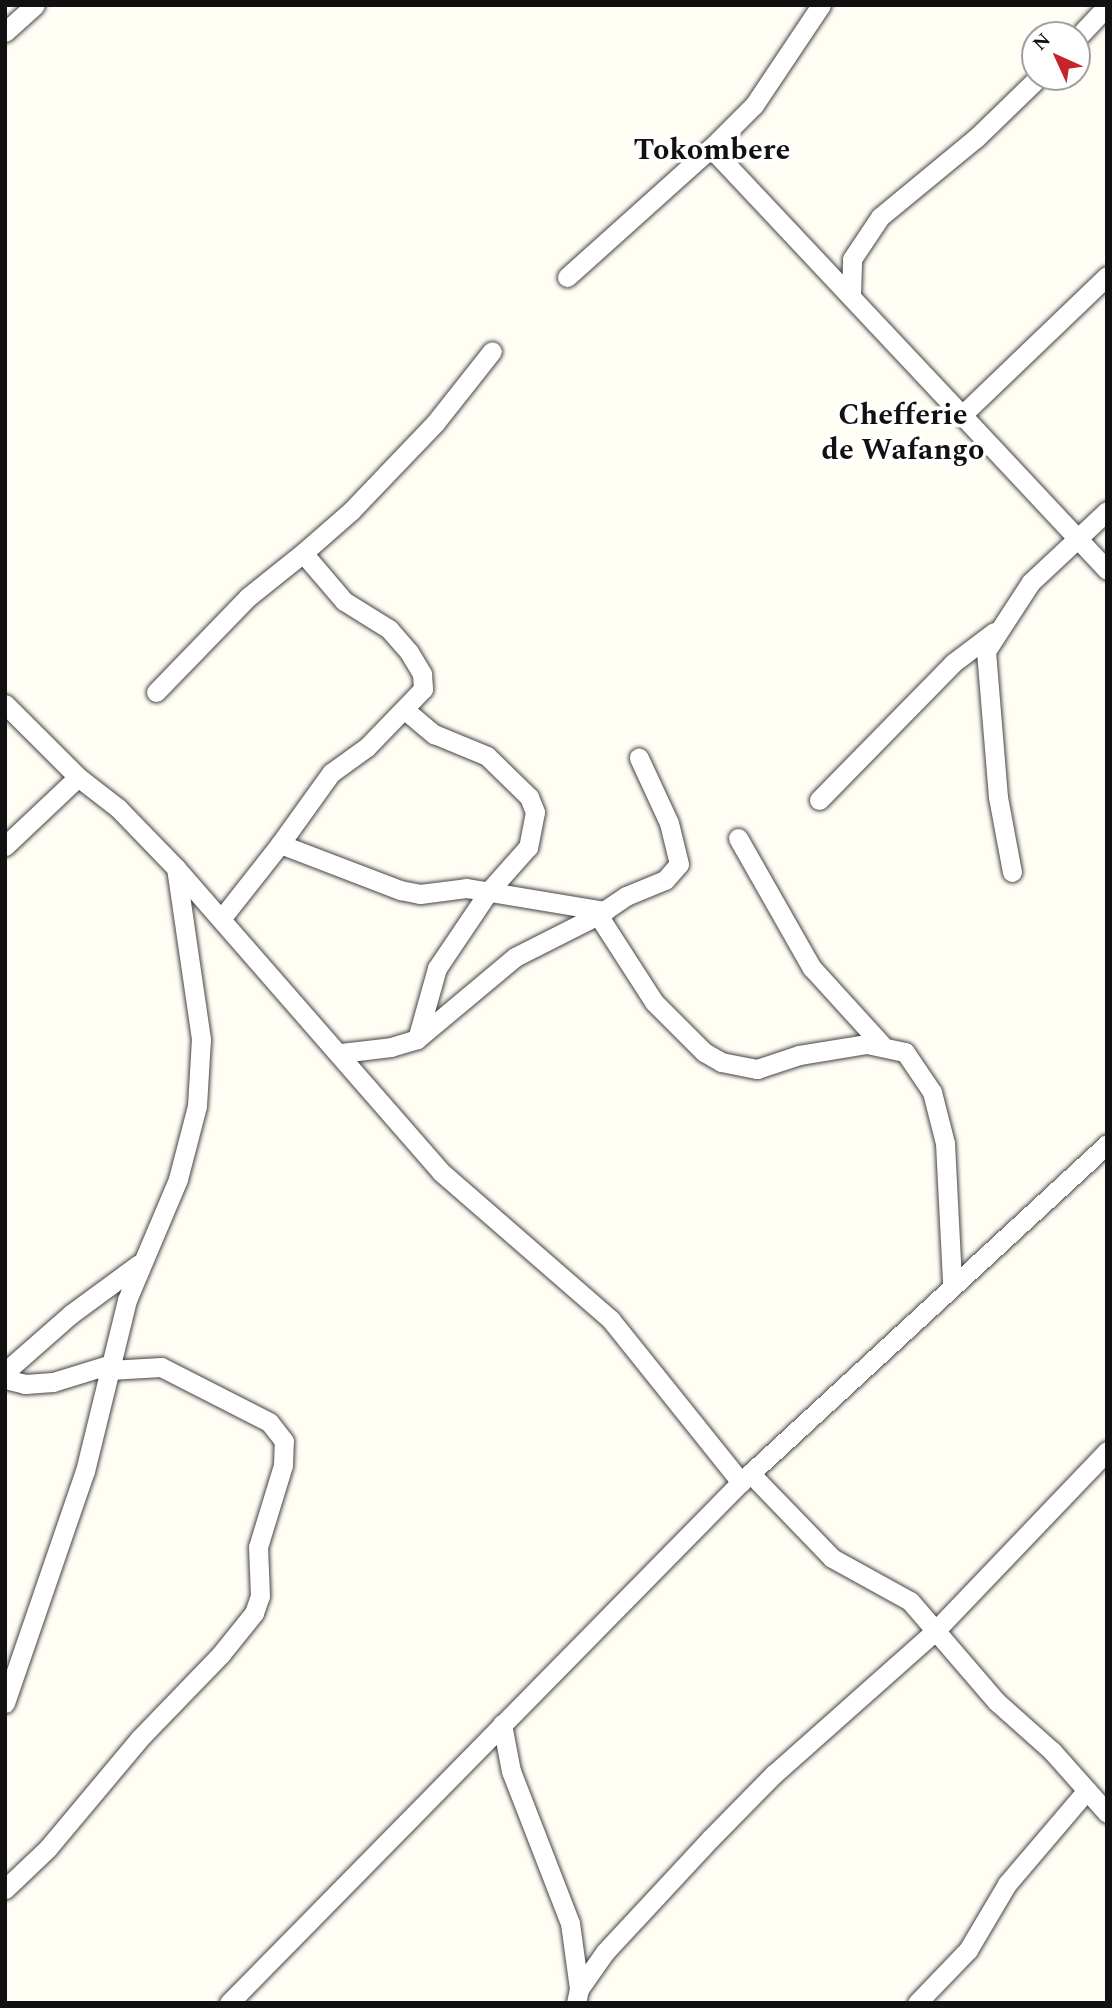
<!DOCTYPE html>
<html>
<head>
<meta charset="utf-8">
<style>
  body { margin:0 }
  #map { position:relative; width:1112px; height:2008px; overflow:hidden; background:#fffdf4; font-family:Spectral,serif }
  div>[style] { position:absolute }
  .roads { filter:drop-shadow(0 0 2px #444) drop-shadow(0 0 2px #444) }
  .minor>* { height:19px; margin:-9.5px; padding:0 9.5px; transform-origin:9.5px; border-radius:9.5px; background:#fff }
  span { translate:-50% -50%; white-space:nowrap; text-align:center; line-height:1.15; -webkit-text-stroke:7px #fff; paint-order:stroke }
  .quarter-label { font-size:30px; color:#111; font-weight:700 }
  .frame { position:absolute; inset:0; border:7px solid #111; pointer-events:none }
  .north { position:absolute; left:1021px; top:21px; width:70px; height:70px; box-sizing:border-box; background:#fff; border:2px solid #a0a0a0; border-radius:50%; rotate:315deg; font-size:19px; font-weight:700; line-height:28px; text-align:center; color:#111 }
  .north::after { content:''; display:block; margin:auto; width:24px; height:32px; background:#c6232b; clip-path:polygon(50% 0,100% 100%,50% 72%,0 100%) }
</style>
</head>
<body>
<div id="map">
  <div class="roads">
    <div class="minor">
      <i style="left:821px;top:5px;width:120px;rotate:123.8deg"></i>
      <i style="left:754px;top:105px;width:61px;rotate:135deg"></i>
      <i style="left:711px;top:148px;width:366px;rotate:46.8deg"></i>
      <i style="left:962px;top:415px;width:201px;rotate:-43.8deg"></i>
      <i style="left:5px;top:32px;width:40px;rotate:-42deg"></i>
      <i style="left:1077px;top:38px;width:44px;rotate:-46.8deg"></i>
      <i style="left:567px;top:277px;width:193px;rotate:-41.9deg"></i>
      <i style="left:851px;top:293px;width:34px;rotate:-88deg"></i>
      <i style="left:852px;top:259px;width:50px;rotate:-56.3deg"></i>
      <i style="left:880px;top:217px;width:124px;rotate:-39.5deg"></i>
      <i style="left:976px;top:138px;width:88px;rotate:-44.1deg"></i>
      <i style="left:962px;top:415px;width:212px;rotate:46.9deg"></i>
      <i style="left:303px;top:553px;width:64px;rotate:-41.2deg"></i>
      <i style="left:351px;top:511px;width:123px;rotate:-46.3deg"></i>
      <i style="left:436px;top:422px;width:90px;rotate:-51.7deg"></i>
      <i style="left:156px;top:692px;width:132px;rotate:-45.9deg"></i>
      <i style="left:248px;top:597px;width:70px;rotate:-38.7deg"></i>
      <i style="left:303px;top:553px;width:63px;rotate:49.5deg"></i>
      <i style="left:344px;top:601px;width:53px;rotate:31.9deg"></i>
      <i style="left:389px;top:629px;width:30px;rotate:49deg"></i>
      <i style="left:409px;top:652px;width:26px;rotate:59deg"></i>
      <i style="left:422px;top:674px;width:15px;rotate:86deg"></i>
      <i style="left:423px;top:689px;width:81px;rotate:134deg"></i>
      <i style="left:367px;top:747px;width:44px;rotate:144.2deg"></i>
      <i style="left:331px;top:773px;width:87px;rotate:125.7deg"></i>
      <i style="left:5px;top:704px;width:103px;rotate:45deg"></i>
      <i style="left:78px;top:777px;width:51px;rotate:37.8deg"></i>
      <i style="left:118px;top:808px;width:83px;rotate:46deg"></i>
      <i style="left:176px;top:868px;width:403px;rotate:48.9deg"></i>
      <i style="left:441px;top:1172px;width:225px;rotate:41deg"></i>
      <i style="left:611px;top:1320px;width:208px;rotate:51.3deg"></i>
      <i style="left:405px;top:710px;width:38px;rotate:40deg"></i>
      <i style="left:434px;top:734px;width:57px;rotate:22.5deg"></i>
      <i style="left:487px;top:756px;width:59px;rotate:44.3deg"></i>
      <i style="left:529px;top:797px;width:16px;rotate:68deg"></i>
      <i style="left:535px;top:812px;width:36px;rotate:101deg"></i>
      <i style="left:528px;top:847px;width:59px;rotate:131.6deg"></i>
      <i style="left:489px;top:891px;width:93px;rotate:124deg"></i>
      <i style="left:437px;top:968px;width:74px;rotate:105.7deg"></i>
      <i style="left:819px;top:800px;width:192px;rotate:-45.6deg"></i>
      <i style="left:953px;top:663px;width:51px;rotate:-37.1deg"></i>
      <i style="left:738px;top:838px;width:150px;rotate:60.4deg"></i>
      <i style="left:812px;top:968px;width:104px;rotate:47.7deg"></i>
      <i style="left:5px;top:846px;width:100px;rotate:-43.4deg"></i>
      <i style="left:1012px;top:872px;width:76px;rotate:-100.6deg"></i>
      <i style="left:998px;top:797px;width:146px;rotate:-94.7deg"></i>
      <i style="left:986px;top:651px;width:82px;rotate:-56.9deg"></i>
      <i style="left:1031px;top:582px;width:104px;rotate:-43.1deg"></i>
      <i style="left:598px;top:915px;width:34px;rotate:-34deg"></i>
      <i style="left:626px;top:896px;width:42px;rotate:-22.3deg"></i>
      <i style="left:665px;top:880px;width:21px;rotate:-49deg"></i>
      <i style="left:679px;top:864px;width:42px;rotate:-103.7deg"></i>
      <i style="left:669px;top:823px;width:72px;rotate:-114.8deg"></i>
      <i style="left:221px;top:919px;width:95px;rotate:-51.8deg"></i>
      <i style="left:280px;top:844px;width:129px;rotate:21deg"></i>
      <i style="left:400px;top:890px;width:20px;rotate:11deg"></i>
      <i style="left:420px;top:894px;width:46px;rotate:-7.4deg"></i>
      <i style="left:466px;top:888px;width:141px;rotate:9.4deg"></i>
      <i style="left:341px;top:1053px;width:50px;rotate:-6.8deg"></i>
      <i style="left:391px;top:1047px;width:27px;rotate:-17deg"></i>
      <i style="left:417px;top:1039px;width:128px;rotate:-39.9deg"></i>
      <i style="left:515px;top:957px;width:93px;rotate:-26.8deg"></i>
      <i style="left:598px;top:915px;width:103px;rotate:57.2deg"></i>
      <i style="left:654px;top:1002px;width:71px;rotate:45deg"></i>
      <i style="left:704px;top:1052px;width:20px;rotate:30deg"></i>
      <i style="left:721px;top:1062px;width:37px;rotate:11deg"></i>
      <i style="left:757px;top:1069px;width:44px;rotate:-18.4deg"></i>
      <i style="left:799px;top:1055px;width:69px;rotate:-9.2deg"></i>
      <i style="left:867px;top:1044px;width:39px;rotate:12deg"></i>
      <i style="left:905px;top:1052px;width:48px;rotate:56deg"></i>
      <i style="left:932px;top:1092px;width:53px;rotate:75.7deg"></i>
      <i style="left:945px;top:1143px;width:140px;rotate:87.1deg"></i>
      <i style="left:5px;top:1372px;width:88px;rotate:-41.3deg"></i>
      <i style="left:71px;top:1314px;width:84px;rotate:-36.3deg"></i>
      <i style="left:5px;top:1379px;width:21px;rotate:14deg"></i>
      <i style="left:25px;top:1384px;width:28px;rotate:-4deg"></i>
      <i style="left:53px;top:1382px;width:61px;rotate:-17.2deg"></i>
      <i style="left:750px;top:1473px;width:118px;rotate:46deg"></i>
      <i style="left:832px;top:1558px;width:89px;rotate:28.9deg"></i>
      <i style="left:910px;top:1601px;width:133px;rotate:49.3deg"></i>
      <i style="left:997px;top:1702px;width:74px;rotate:41.7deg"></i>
      <i style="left:1052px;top:1751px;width:83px;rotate:48.4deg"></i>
      <i style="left:5px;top:1703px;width:245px;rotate:-71deg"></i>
      <i style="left:85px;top:1471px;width:176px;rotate:-76.2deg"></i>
      <i style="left:127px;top:1300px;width:131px;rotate:-67.1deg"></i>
      <i style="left:178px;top:1179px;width:75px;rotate:-75.4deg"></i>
      <i style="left:197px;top:1106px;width:67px;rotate:-86.6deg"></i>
      <i style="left:201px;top:1039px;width:173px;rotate:-98.3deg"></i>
      <i style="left:502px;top:1724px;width:48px;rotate:79.2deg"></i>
      <i style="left:511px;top:1771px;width:163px;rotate:68.8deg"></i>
      <i style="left:570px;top:1923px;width:67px;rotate:82.2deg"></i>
      <i style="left:5px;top:1889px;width:59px;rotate:-43.6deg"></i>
      <i style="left:48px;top:1848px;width:143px;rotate:-50.1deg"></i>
      <i style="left:140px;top:1738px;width:117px;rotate:-46deg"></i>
      <i style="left:221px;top:1654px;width:53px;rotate:-51.2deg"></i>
      <i style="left:254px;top:1613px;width:18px;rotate:-71deg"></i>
      <i style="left:260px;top:1596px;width:49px;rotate:-92.3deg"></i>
      <i style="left:258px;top:1547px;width:86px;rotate:-73deg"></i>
      <i style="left:283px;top:1465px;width:24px;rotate:-88deg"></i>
      <i style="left:284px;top:1441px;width:24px;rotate:-128deg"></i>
      <i style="left:269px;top:1422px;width:121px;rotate:-153deg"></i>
      <i style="left:161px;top:1367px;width:52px;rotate:176.7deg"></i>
      <i style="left:229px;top:2003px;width:730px;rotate:-45.5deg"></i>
      <i style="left:741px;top:1482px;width:498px;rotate:-42.7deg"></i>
      <i style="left:576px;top:2003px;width:14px;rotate:-78deg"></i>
      <i style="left:579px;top:1989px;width:45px;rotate:-54.9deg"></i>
      <i style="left:605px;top:1952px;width:156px;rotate:-47.1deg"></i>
      <i style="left:711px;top:1838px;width:90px;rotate:-45.5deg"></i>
      <i style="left:774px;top:1774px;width:217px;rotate:-41.6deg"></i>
      <i style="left:936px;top:1630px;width:248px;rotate:-46.3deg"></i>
      <i style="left:917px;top:2003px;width:74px;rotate:-46.1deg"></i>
      <i style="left:968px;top:1950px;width:77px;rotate:-59.4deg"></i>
      <i style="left:1007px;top:1884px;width:123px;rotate:-49.6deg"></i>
    </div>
  </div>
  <div class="quarter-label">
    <span style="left:712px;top:150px">Tokombere</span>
    <span style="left:903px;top:432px">Chefferie<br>de Wafango</span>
  </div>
  <div class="frame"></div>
  <div class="north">N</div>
</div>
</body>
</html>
